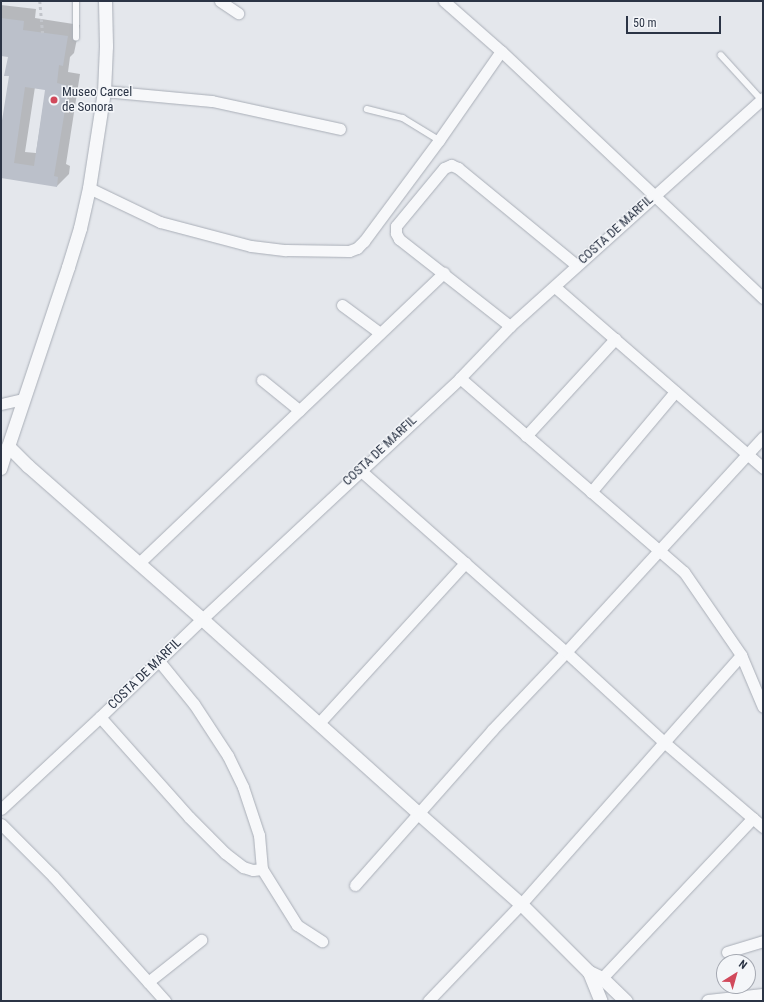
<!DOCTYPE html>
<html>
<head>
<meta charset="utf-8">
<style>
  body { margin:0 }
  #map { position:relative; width:764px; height:1002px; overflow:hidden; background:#e4e7ec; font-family:"Roboto Condensed",sans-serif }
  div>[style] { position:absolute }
  .shadow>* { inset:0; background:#0003 }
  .building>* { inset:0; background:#bbc0ca }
  .path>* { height:2.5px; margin-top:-1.25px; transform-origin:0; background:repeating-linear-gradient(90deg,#c2c5cb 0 3px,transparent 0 6px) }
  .roads { filter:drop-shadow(0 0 1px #a9aeb7) drop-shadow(0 0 1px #a9aeb7) }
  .service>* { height:5.5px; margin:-2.75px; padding:0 2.75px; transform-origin:2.75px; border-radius:2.75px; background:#f7f8fa }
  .minor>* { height:11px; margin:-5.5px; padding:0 5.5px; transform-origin:5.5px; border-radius:5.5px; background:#f7f8fa }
  .tertiary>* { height:13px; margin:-6.5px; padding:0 6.5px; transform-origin:6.5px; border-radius:6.5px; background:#f7f8fa }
  .dots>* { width:11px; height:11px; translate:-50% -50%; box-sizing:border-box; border:2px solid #f4f6f9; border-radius:50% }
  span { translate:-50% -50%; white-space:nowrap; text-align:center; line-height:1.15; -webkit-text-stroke:3px #f4f6f9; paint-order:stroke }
  .poi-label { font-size:13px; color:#2b3445 }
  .left { translate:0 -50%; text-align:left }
  .street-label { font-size:13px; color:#2b3445 }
  .frame { position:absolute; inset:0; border:2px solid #2b3445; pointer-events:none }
  .north { position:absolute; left:716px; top:954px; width:40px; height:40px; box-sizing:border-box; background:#f4f6f9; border:1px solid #a4a8b1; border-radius:50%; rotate:37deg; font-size:11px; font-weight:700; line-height:16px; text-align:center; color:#2b3445 }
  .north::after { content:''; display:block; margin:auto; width:14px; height:18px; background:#d1495b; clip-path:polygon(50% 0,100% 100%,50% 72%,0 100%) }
  .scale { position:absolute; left:626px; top:16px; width:95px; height:18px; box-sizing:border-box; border:2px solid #2b3445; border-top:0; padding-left:5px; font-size:12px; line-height:14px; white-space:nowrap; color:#2b3445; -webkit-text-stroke:3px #f4f6f9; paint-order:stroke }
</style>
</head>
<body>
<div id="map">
  <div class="shadow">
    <i style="clip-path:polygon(evenodd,1px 5px,36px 9px,35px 18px,80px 25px,74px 53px,70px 57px,68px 72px,80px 74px,66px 164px,70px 166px,69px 174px,57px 186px,1px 177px,1px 134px,10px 75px,9px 56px,1px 55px,1px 5px,35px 87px,46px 89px,36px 153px,25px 152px,35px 87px)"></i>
  </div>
  <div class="building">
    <i style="clip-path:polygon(evenodd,1px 18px,24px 21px,23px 30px,68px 36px,63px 66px,59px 65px,57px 83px,69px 86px,54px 176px,58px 177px,57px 187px,1px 178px,1px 127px,9px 76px,4px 76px,8px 57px,1px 56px,1px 18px,25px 87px,45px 90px,34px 166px,14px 163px,25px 87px)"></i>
  </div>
  <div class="path">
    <i style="left:40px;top:1px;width:32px;rotate:85deg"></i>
  </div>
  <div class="roads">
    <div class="service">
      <i style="left:76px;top:38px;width:37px;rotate:-90deg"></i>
      <i style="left:721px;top:55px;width:59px;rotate:47.7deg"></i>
      <i style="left:367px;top:109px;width:37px;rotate:14deg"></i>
      <i style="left:403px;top:118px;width:42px;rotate:31.4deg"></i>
    </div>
    <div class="minor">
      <i style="left:220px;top:1px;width:22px;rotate:34deg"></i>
      <i style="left:444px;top:1px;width:76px;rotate:41.3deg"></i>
      <i style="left:501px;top:51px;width:360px;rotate:43.3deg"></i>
      <i style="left:104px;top:91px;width:108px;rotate:5.3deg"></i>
      <i style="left:212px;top:101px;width:131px;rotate:12.3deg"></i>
      <i style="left:89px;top:188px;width:79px;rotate:25.6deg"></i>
      <i style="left:160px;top:222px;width:94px;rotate:14.8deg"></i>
      <i style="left:251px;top:246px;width:35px;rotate:7deg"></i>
      <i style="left:286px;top:250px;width:63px;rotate:0.9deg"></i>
      <i style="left:349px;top:251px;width:9px;rotate:-21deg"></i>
      <i style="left:357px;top:248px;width:10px;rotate:-45deg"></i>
      <i style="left:364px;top:241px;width:126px;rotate:-53.4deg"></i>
      <i style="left:439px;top:140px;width:108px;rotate:-55.1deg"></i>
      <i style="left:555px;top:287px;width:276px;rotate:41deg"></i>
      <i style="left:342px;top:305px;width:47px;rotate:36.4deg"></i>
      <i style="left:510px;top:326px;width:141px;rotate:-141.9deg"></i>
      <i style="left:399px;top:239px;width:7px;rotate:-117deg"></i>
      <i style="left:396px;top:233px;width:7px;rotate:-90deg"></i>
      <i style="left:396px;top:226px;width:75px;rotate:-50.4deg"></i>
      <i style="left:444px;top:168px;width:8px;rotate:-23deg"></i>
      <i style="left:451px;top:165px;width:8px;rotate:23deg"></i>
      <i style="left:458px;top:168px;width:153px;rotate:39.4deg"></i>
      <i style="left:460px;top:378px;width:296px;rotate:40.9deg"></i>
      <i style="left:684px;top:572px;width:101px;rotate:55.5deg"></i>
      <i style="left:741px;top:655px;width:56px;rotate:67.1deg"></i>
      <i style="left:262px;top:380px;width:48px;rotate:39deg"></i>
      <i style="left:1px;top:404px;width:22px;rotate:-13deg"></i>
      <i style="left:526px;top:436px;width:132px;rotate:-47.5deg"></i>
      <i style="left:1px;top:469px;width:24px;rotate:-73deg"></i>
      <i style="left:360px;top:470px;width:275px;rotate:41.5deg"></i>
      <i style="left:566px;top:652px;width:134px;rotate:42.6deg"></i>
      <i style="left:665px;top:743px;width:129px;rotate:40.6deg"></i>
      <i style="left:591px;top:492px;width:131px;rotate:-50deg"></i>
      <i style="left:139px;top:563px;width:421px;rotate:-43.6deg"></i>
      <i style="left:159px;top:661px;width:55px;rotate:50.9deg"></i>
      <i style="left:194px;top:704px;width:62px;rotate:56.8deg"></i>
      <i style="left:228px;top:756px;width:34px;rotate:64deg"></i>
      <i style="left:243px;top:787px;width:51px;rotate:71.6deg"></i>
      <i style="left:259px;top:835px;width:34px;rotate:85deg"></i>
      <i style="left:262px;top:869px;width:66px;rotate:58deg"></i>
      <i style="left:297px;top:925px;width:30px;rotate:33deg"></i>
      <i style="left:100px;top:717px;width:134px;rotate:48.3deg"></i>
      <i style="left:189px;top:817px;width:51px;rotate:45deg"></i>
      <i style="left:225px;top:853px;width:23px;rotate:38deg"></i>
      <i style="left:243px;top:867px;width:10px;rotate:17deg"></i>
      <i style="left:253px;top:870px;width:9px;rotate:-6deg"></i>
      <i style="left:319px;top:723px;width:217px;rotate:-47.6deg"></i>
      <i style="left:1px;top:809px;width:135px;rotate:-42.9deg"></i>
      <i style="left:100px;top:717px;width:141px;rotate:-43.9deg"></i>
      <i style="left:202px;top:619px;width:353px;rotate:-43deg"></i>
      <i style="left:460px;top:378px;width:72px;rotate:-46.1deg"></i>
      <i style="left:510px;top:326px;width:341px;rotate:-42deg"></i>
      <i style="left:1px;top:824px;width:74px;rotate:45deg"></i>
      <i style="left:53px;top:876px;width:168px;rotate:48.1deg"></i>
      <i style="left:355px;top:885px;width:207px;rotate:-48.5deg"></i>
      <i style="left:492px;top:730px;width:108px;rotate:-46.5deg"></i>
      <i style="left:566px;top:652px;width:292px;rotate:-47.5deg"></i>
      <i style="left:727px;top:952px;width:38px;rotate:-17deg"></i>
      <i style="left:602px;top:978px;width:220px;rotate:-46.7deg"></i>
      <i style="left:148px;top:982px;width:68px;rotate:-38.4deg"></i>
      <i style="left:428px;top:1001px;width:134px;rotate:-46.2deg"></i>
      <i style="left:521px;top:904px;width:332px;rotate:-48.5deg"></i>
    </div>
    <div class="tertiary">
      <i style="left:105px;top:1px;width:45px;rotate:88.7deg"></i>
      <i style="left:106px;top:46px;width:45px;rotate:92.5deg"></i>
      <i style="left:104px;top:91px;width:98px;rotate:98.8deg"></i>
      <i style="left:89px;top:188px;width:41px;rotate:102.7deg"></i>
      <i style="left:80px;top:228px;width:41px;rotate:107.1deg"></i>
      <i style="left:68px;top:267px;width:189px;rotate:108.5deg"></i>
      <i style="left:8px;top:446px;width:28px;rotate:45deg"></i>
      <i style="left:28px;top:466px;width:232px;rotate:41.3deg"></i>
      <i style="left:202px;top:619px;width:290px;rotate:41.9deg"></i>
      <i style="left:418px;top:813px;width:137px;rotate:41.5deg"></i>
      <i style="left:521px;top:904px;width:96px;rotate:45deg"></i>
      <i style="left:589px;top:972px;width:14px;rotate:25deg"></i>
      <i style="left:602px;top:978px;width:33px;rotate:44deg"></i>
      <i style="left:589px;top:972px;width:31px;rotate:68deg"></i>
      <i style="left:708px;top:1001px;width:55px;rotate:-6.2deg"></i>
    </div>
  </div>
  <div class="dots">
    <i style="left:54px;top:100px;background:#d1495b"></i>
  </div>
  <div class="poi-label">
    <span class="left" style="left:62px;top:100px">Museo Carcel<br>de Sonora</span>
  </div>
  <div class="street-label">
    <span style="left:616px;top:230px;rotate:-42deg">COSTA DE MARFIL</span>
    <span style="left:380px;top:451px;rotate:-43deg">COSTA DE MARFIL</span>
    <span style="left:145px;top:674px;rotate:-44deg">COSTA DE MARFIL</span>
  </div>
  <div class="frame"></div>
  <div class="north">N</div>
  <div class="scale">50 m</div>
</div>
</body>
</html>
